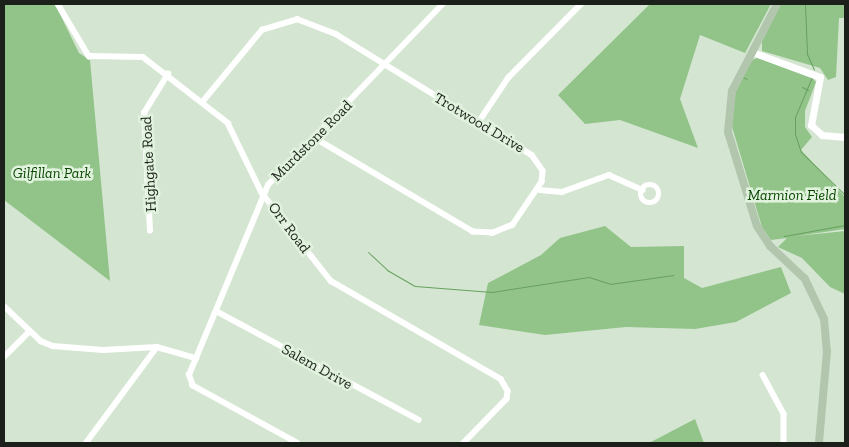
<!DOCTYPE html>
<html>
<head>
<meta charset="utf-8">
<style>
  body { margin:0 }
  #map { position:relative; width:849px; height:447px; overflow:hidden; background:#d4e6d1; font-family:"Zilla Slab",serif }
  div>[style] { position:absolute }
  .green>* { inset:0; background:#92c48a }
  .stream>* { height:1px; margin:-0.5px; padding:0 0.5px; transform-origin:0.5px; border-radius:0.5px; background:#67a05e }
  .minor>* { height:5.5px; margin:-2.75px; padding:0 2.75px; transform-origin:2.75px; border-radius:2.75px; background:#fff }
  .minor>.ring { margin:-2.75px; padding:0; box-sizing:content-box; background:none; border:5.5px solid #fff; border-radius:50% }
  .tertiary>* { height:7px; margin:-3.5px; padding:0 3.5px; transform-origin:3.5px; border-radius:3.5px; background:#fff }
  .secondary>* { height:8px; margin:-4px; padding:0 4px; transform-origin:4px; border-radius:4px; background:#b2c6ae }
  span { translate:-50% -50%; white-space:nowrap; text-align:center; line-height:1.15; -webkit-text-stroke:5px #e1f3de; paint-order:stroke }
  .street-label { font-size:15px; color:#1b211a }
  .park-label { font-size:15px; color:#094700; font-style:italic }
  .frame { position:absolute; inset:0; border:5px solid #1b211a; pointer-events:none }
</style>
</head>
<body>
<div id="map">
  <div class="green">
    <i style="clip-path:polygon(4px 4px,55px 4px,79px 53px,90px 60px,110px 281px,4px 200px)"></i>
    <i style="clip-path:polygon(650px 4px,771px 4px,745px 53px,700px 35px,680px 99px,698px 148px,620px 120px,585px 124px,558px 95px)"></i>
    <i style="clip-path:polygon(781px 4px,845px 4px,845px 18px,839px 18px,836px 77px,828px 80px,820px 68px,762px 51px,762px 41px)"></i>
    <i style="clip-path:polygon(758px 57px,805px 70px,816px 82px,805px 111px,805px 127px,812px 137px,801px 150px,845px 197px,845px 229px,797px 236px,845px 231px,845px 294px,830px 287px,802px 258px,778px 247px,787px 238px,771px 240px,762px 227px,730px 120px,734px 94px,749px 62px)"></i>
    <i style="clip-path:polygon(605px 226px,631px 247px,684px 246px,684px 278px,702px 288px,781px 267px,791px 293px,736px 322px,695px 329px,626px 327px,545px 335px,479px 325px,488px 283px,541px 255px,560px 238px)"></i>
    <i style="clip-path:polygon(695px 419px,704px 443px,649px 443px)"></i>
  </div>
  <div class="stream">
    <i style="left:805px;top:4px;width:50px;rotate:87.7deg"></i>
    <i style="left:807px;top:54px;width:17px;rotate:66deg"></i>
    <i style="left:742px;top:77px;width:5px;rotate:22deg"></i>
    <i style="left:812px;top:77px;width:43px;rotate:113deg"></i>
    <i style="left:795px;top:117px;width:17px;rotate:90deg"></i>
    <i style="left:795px;top:134px;width:19px;rotate:72deg"></i>
    <i style="left:801px;top:152px;width:62px;rotate:44.3deg"></i>
    <i style="left:802px;top:87px;width:7px;rotate:27deg"></i>
    <i style="left:784px;top:236px;width:62px;rotate:-10.2deg"></i>
    <i style="left:368px;top:252px;width:26px;rotate:43deg"></i>
    <i style="left:387px;top:270px;width:32px;rotate:30deg"></i>
    <i style="left:415px;top:286px;width:77px;rotate:4.5deg"></i>
    <i style="left:492px;top:292px;width:98px;rotate:-8.8deg"></i>
    <i style="left:589px;top:277px;width:22px;rotate:18deg"></i>
    <i style="left:610px;top:284px;width:64px;rotate:-8.1deg"></i>
  </div>
  <div class="minor">
    <i style="left:58px;top:4px;width:61px;rotate:59.2deg"></i>
    <i style="left:89px;top:56px;width:54px;rotate:1.1deg"></i>
    <i style="left:143px;top:57px;width:108px;rotate:37.8deg"></i>
    <i style="left:228px;top:123px;width:78px;rotate:64.1deg"></i>
    <i style="left:262px;top:193px;width:112px;rotate:51.9deg"></i>
    <i style="left:331px;top:281px;width:196px;rotate:30deg"></i>
    <i style="left:501px;top:379px;width:14px;rotate:60deg"></i>
    <i style="left:508px;top:391px;width:8px;rotate:97deg"></i>
    <i style="left:507px;top:399px;width:62px;rotate:134.3deg"></i>
    <i style="left:204px;top:100px;width:91px;rotate:-50.4deg"></i>
    <i style="left:262px;top:30px;width:37px;rotate:-17deg"></i>
    <i style="left:297px;top:19px;width:42px;rotate:21deg"></i>
    <i style="left:336px;top:34px;width:230px;rotate:31.7deg"></i>
    <i style="left:532px;top:155px;width:19px;rotate:55deg"></i>
    <i style="left:543px;top:171px;width:11px;rotate:95deg"></i>
    <i style="left:542px;top:182px;width:52px;rotate:124deg"></i>
    <i style="left:513px;top:225px;width:22px;rotate:158deg"></i>
    <i style="left:493px;top:233px;width:20px;rotate:-177deg"></i>
    <i style="left:473px;top:232px;width:182px;rotate:-149.4deg"></i>
    <i style="left:478px;top:123px;width:54px;rotate:-56.3deg"></i>
    <i style="left:508px;top:78px;width:104px;rotate:-45.4deg"></i>
    <i class="ring" style="left:641px;top:185px;width:12.5px;height:12.5px"></i>
    <i style="left:540px;top:190px;width:22px;rotate:5deg"></i>
    <i style="left:562px;top:192px;width:50px;rotate:-19.9deg"></i>
    <i style="left:609px;top:175px;width:37px;rotate:24deg"></i>
    <i style="left:150px;top:231px;width:118px;rotate:-92.9deg"></i>
    <i style="left:144px;top:113px;width:46px;rotate:-58.4deg"></i>
    <i style="left:4px;top:306px;width:51px;rotate:43.4deg"></i>
    <i style="left:41px;top:341px;width:13px;rotate:23deg"></i>
    <i style="left:53px;top:346px;width:50px;rotate:4.6deg"></i>
    <i style="left:103px;top:350px;width:54px;rotate:-3.2deg"></i>
    <i style="left:157px;top:347px;width:41px;rotate:15.8deg"></i>
    <i style="left:216px;top:311px;width:230px;rotate:28.2deg"></i>
    <i style="left:4px;top:357px;width:35px;rotate:-45deg"></i>
    <i style="left:763px;top:375px;width:44px;rotate:61.7deg"></i>
    <i style="left:784px;top:414px;width:29px;rotate:90deg"></i>
    <i style="left:86px;top:443px;width:119px;rotate:-53.5deg"></i>
    <i style="left:297px;top:443px;width:119px;rotate:-151.3deg"></i>
    <i style="left:193px;top:386px;width:12px;rotate:-110deg"></i>
    <i style="left:189px;top:375px;width:206px;rotate:-67.4deg"></i>
    <i style="left:268px;top:185px;width:252px;rotate:-46deg"></i>
  </div>
  <div class="tertiary">
    <i style="left:752px;top:52px;width:72px;rotate:20.2deg"></i>
    <i style="left:820px;top:77px;width:49px;rotate:100.6deg"></i>
    <i style="left:811px;top:125px;width:15px;rotate:42deg"></i>
    <i style="left:822px;top:135px;width:23px;rotate:5deg"></i>
  </div>
  <div class="secondary">
    <i style="left:777px;top:4px;width:98px;rotate:117.3deg"></i>
    <i style="left:732px;top:91px;width:41px;rotate:95.6deg"></i>
    <i style="left:728px;top:132px;width:98px;rotate:72.9deg"></i>
    <i style="left:757px;top:226px;width:24px;rotate:57deg"></i>
    <i style="left:770px;top:246px;width:48px;rotate:43.3deg"></i>
    <i style="left:805px;top:279px;width:44px;rotate:64.6deg"></i>
    <i style="left:824px;top:319px;width:32px;rotate:85deg"></i>
    <i style="left:827px;top:351px;width:92px;rotate:95deg"></i>
  </div>
  <div class="street-label">
    <span style="left:479px;top:123px;rotate:31deg">Trotwood Drive</span>
    <span style="left:312px;top:141px;rotate:-45deg">Murdstone Road</span>
    <span style="left:149px;top:164px;rotate:-93deg">Highgate Road</span>
    <span style="left:289px;top:228px;rotate:53deg">Orr Road</span>
    <span style="left:317px;top:367px;rotate:29deg">Salem Drive</span>
  </div>
  <div class="park-label">
    <span style="left:52px;top:174px">Gilfillan Park</span>
    <span style="left:792px;top:196px">Marmion Field</span>
  </div>
  <div class="frame"></div>
</div>
</body>
</html>
